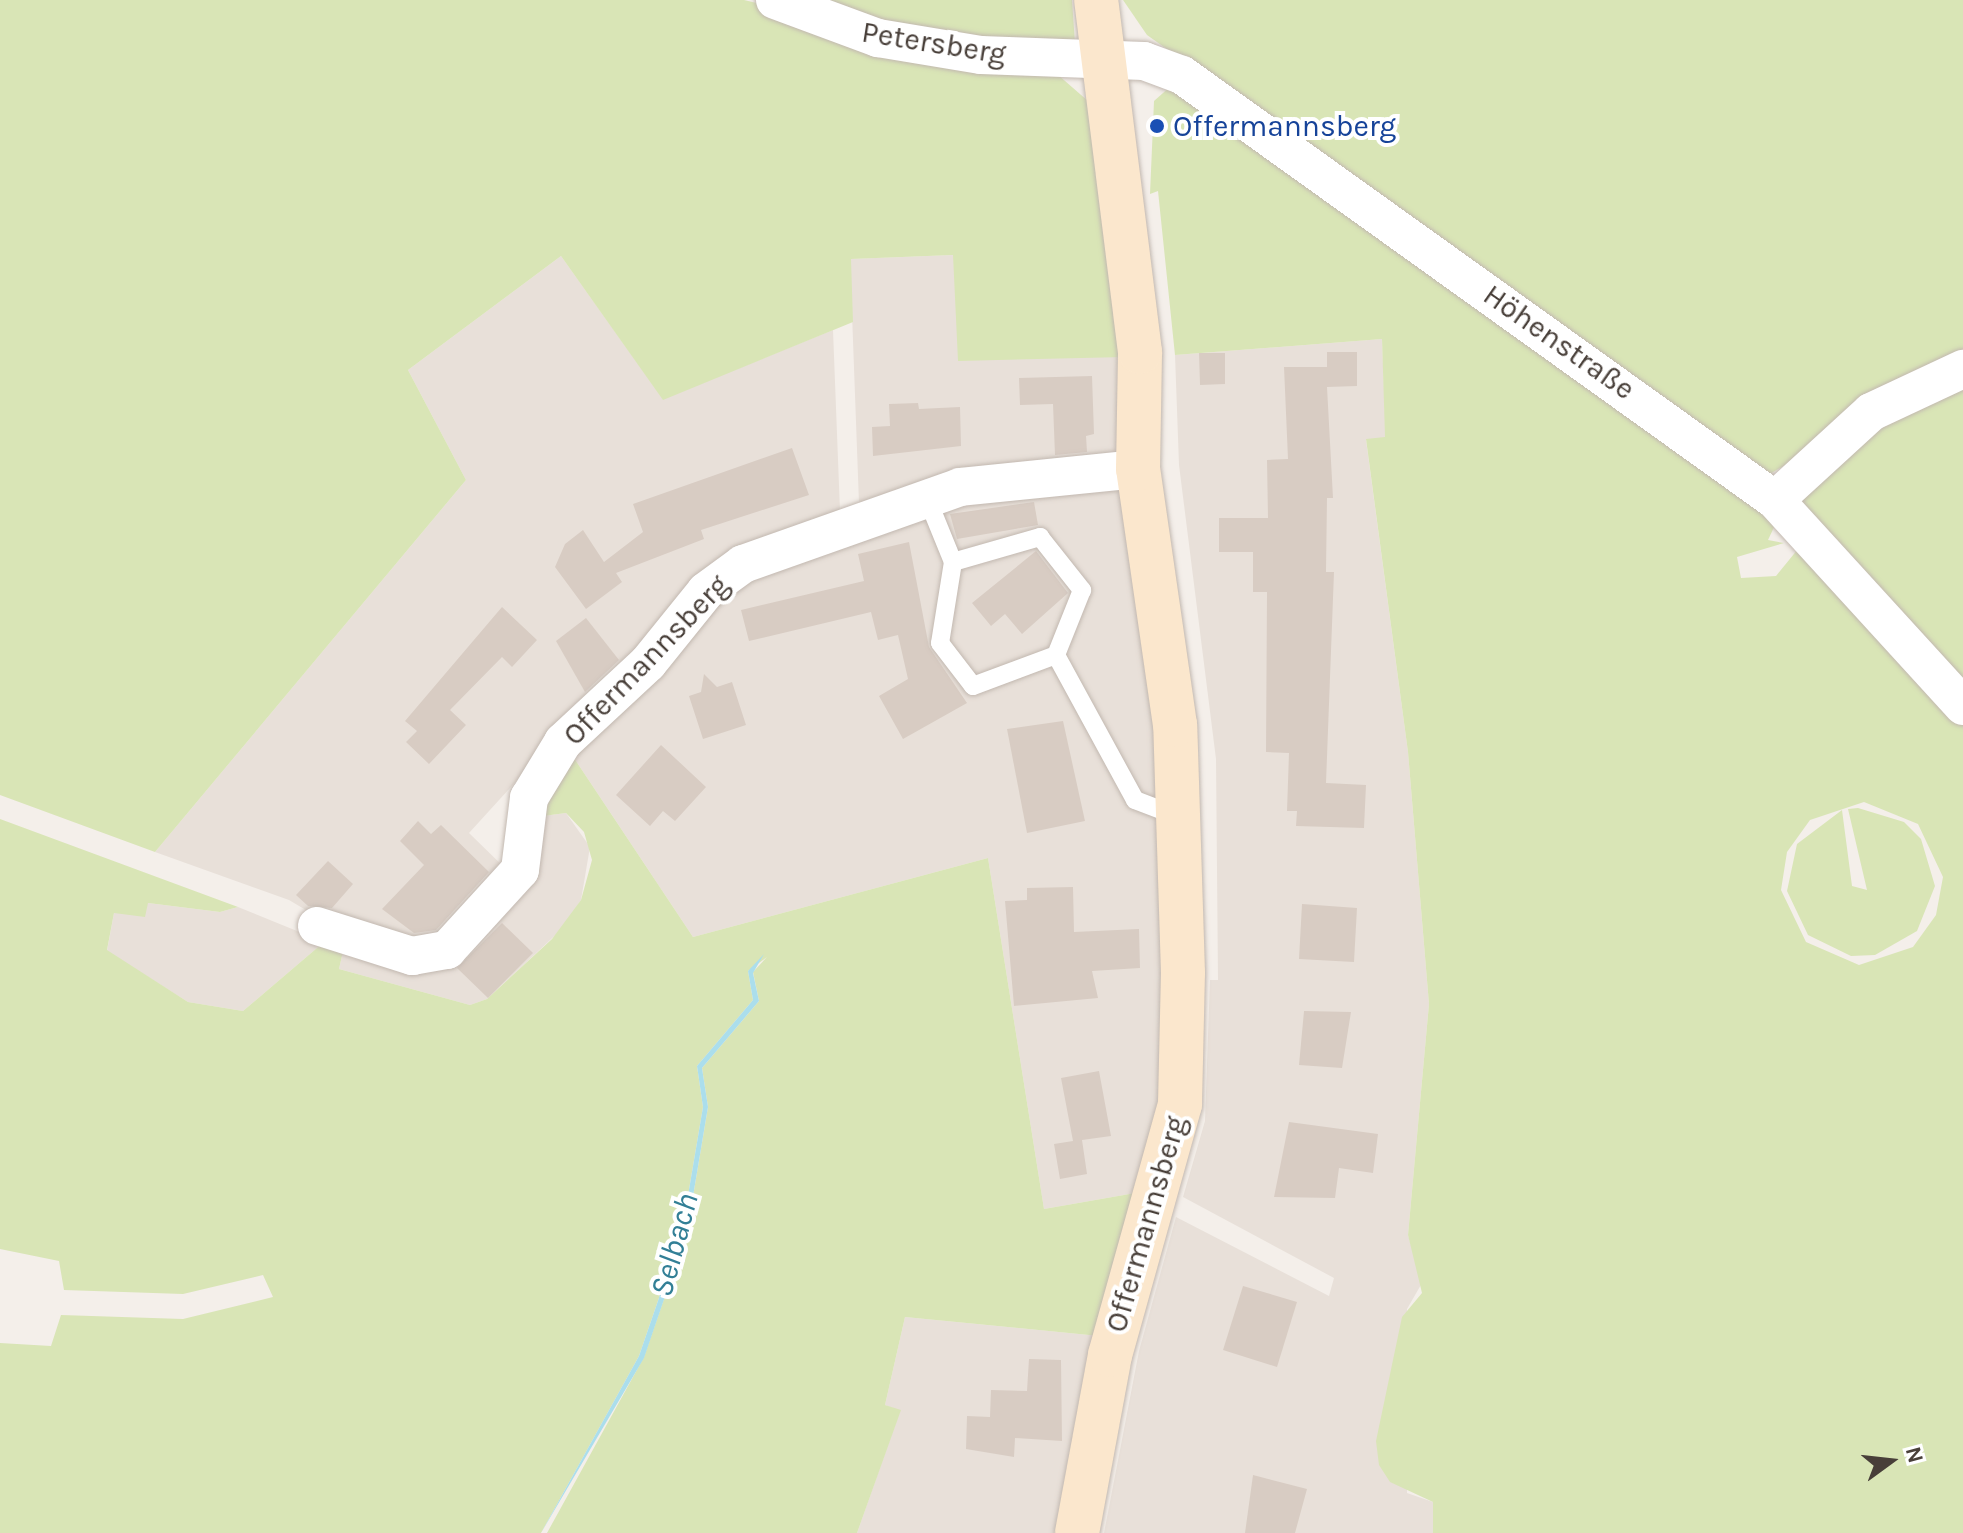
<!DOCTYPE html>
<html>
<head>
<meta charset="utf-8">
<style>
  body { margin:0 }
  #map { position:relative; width:1963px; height:1533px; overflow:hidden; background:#f4efea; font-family:Karla,sans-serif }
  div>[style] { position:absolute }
  .residential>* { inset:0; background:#e8e0d9 }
  .green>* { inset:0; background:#d9e5b6 }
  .water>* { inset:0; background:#abdeec }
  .building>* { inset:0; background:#d8ccc3 }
  .roads { filter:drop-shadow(0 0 2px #c2b8b0) drop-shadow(0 0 2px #c2b8b0) }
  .lane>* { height:18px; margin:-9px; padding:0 9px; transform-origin:9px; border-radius:9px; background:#fff }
  .street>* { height:38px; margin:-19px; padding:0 19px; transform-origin:19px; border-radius:19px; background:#fff }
  .secondary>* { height:44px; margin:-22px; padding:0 22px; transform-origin:22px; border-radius:22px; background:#fbe7cd }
  .dots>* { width:22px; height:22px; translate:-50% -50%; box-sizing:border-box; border:4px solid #fff; border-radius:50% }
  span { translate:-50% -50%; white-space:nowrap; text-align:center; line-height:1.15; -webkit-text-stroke:8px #fff; paint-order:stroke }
  .street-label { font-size:30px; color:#483f39 }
  .transit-label { font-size:30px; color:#164399 }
  .left { translate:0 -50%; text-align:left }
  .water-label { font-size:32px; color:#327f96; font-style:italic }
  .north { position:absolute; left:1851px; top:1421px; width:80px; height:80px; -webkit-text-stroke:6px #fff; paint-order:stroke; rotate:75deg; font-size:22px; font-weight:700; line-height:32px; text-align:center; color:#483f39 }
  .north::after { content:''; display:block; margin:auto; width:28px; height:36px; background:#483f39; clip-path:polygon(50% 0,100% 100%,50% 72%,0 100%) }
</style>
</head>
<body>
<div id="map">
  <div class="residential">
    <i style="clip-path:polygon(954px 255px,1125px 357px,1122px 446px,1112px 456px,859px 503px,850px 259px)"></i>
    <i style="clip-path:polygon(561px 256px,663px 399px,833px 330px,840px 511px,591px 699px,469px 833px,508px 871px,430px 944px,321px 919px,289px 900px,155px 852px,466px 480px,408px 370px)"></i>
    <i style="clip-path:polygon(1382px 339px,1386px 438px,1366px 440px,1408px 752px,1429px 1004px,1408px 1235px,1422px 1283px,1407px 1309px,1407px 1493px,1433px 1502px,1433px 1533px,1104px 1533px,1139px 1351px,1176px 1217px,1329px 1296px,1334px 1278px,1183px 1197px,1205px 1121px,1210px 980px,1218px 980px,1216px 759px,1179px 465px,1175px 355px)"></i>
    <i style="clip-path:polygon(1117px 486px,1131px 499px,1153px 639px,1166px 1104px,1141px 1192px,1044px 1209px,988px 858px,693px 937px,570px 752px,749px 574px,943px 504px)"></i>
    <i style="clip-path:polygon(566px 813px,590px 847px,581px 900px,563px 928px,487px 999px,470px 1005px,339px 969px,344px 947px,415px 966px,543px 816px)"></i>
    <i style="clip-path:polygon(148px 903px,220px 912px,238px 907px,324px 942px,243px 1011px,188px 1002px,107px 951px,114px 913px)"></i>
    <i style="clip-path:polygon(905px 1317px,1099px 1336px,1063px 1533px,857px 1533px,900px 1411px,885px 1405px)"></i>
  </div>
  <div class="green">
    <i style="clip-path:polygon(0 0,744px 0,1057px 74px,1088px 101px,1125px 357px,958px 361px,953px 255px,851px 259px,853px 322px,663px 400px,561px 256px,408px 370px,466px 480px,155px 852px,0 795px)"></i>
    <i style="clip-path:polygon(810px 0,1072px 0,1075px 43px,940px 35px)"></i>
    <i style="clip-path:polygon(1123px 0,1963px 0,1963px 362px,1768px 475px,1147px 35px)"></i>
    <i style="clip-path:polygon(evenodd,1172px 85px,1776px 523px,1768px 540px,1784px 543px,1737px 557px,1741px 578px,1776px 576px,1798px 549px,1963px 717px,1963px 1533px,1433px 1533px,1433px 1502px,1390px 1482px,1379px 1465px,1376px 1441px,1402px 1317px,1422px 1293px,1408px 1235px,1429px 1004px,1408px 752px,1366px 439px,1385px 437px,1382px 339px,1175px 355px,1158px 191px,1150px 194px,1154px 101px,1172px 85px,1864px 802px,1918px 824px,1943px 877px,1936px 915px,1913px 947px,1859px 965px,1806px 942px,1781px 890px,1787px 852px,1810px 820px,1864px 802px)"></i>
    <i style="clip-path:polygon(1963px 386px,1963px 694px,1800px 504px,1802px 493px,1884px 421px)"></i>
    <i style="clip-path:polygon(570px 752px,693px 937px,988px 858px,1044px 1209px,1141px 1192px,1099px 1336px,905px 1317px,885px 1405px,901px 1410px,857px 1533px,547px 1533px,644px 1357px,687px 1232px,708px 1107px,702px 1068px,759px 1001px,753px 972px,767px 957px,748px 971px,753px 1000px,697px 1066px,703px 1107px,682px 1231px,639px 1356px,541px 1533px,0 1533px,0 1343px,51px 1346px,61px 1315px,183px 1319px,273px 1297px,263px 1275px,183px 1294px,64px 1290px,59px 1261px,0 1249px,0 819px,238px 907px,220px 912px,148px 903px,145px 917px,114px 913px,107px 950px,188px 1002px,243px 1011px,324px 942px,344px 947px,339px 969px,470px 1005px,487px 999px,552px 939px,581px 900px,592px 860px,584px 832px,566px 813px,543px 816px)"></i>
    <i style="clip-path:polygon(1858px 808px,1904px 822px,1921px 839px,1935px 886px,1917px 931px,1875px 955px,1851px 956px,1808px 935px,1787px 891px,1797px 844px,1842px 810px,1852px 886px,1867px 890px,1848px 809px)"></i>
  </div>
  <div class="water">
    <i style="clip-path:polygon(764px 954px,753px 973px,759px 1001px,702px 1068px,708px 1107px,687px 1232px,644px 1358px,541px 1533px,639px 1356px,682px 1231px,703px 1107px,697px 1066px,753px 1000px,748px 971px)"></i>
  </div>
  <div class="building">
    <i style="clip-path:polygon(1327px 352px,1357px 352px,1357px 386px,1327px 387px,1333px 498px,1327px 498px,1326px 572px,1334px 572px,1326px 783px,1366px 785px,1364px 828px,1296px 826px,1297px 811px,1287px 811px,1289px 753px,1266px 752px,1267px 592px,1253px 592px,1253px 552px,1219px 552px,1219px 518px,1268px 518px,1267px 460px,1288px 459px,1284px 367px,1327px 367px)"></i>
    <i style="clip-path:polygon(1199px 353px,1225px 353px,1225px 384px,1200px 385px)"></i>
    <i style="clip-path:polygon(1092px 376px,1094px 434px,1086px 436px,1087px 452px,1055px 455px,1053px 404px,1020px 405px,1019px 378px)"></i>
    <i style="clip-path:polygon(918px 403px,919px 409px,960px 407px,961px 446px,873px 456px,872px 427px,890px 426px,889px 404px)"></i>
    <i style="clip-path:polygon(792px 448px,809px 495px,701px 530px,704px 539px,616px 573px,622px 582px,586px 609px,555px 567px,565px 544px,583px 530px,604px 562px,643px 532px,633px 504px)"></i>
    <i style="clip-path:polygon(1034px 502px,1038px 525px,957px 539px,950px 514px)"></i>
    <i style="clip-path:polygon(909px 542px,929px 647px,967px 703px,903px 739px,879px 696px,908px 679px,898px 635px,878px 640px,871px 612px,749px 641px,741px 610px,864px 581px,858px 554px)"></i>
    <i style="clip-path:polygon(1036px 551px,1068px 593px,1022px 634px,1005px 614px,991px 626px,972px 603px)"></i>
    <i style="clip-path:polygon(502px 607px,537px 640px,512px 667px,502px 657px,450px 710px,466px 725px,429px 764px,406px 742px,417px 731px,405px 721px)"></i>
    <i style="clip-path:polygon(586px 618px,619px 660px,585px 692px,556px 641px)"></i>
    <i style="clip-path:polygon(704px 674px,717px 687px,732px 682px,746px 725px,703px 739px,689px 696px,701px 692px)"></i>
    <i style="clip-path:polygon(1063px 721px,1085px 821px,1027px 833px,1007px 729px)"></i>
    <i style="clip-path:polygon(661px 745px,706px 787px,675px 821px,663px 811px,650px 826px,616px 795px)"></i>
    <i style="clip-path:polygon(418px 821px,431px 834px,441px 825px,489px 872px,436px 930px,414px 933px,382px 909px,424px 865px,400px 841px)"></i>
    <i style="clip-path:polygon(328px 861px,353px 884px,332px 908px,308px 906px,296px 895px)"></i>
    <i style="clip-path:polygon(1073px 887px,1074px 932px,1139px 929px,1140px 968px,1092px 971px,1098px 998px,1014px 1006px,1005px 901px,1027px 900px,1027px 888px)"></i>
    <i style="clip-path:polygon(1302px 904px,1357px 908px,1354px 962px,1299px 959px)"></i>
    <i style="clip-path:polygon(502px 923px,533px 953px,488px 998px,457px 968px)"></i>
    <i style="clip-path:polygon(1304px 1011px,1351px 1012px,1342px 1068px,1299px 1065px)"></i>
    <i style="clip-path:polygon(1099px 1071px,1111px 1136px,1082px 1140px,1087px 1174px,1060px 1179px,1054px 1144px,1073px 1141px,1061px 1078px)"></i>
    <i style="clip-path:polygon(1289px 1122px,1378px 1134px,1373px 1173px,1339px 1168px,1335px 1198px,1274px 1197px)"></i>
    <i style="clip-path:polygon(1243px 1286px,1297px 1302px,1277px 1367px,1223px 1350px)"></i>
    <i style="clip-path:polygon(1029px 1359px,1061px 1360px,1062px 1441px,1015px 1438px,1014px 1457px,966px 1449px,967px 1416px,990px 1417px,991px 1390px,1027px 1391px)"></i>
    <i style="clip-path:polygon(1253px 1475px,1307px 1489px,1295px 1533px,1245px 1533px)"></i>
  </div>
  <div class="roads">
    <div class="lane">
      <i style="left:927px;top:498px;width:69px;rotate:67.9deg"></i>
      <i style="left:953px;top:562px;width:91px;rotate:-16deg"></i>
      <i style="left:1040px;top:537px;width:68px;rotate:51.6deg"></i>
      <i style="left:1082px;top:590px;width:70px;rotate:111.8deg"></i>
      <i style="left:1056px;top:655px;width:165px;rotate:61.4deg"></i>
      <i style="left:1135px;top:800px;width:45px;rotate:20.9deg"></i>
      <i style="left:953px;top:562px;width:82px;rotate:99.1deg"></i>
      <i style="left:940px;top:643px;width:54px;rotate:52.5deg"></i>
      <i style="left:973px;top:686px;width:89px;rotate:-20.5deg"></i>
    </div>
    <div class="street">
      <i style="left:775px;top:0;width:110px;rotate:20.3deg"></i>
      <i style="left:878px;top:38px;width:104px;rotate:9.4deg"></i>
      <i style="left:981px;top:55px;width:163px;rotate:2.1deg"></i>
      <i style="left:1144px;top:61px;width:40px;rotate:20.2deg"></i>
      <i style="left:1182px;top:75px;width:730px;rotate:35.63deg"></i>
      <i style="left:1775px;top:500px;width:279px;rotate:47.6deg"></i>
      <i style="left:1775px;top:500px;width:130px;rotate:-42.5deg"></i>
      <i style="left:1871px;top:412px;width:102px;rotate:-25.1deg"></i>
      <i style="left:317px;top:926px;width:100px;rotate:17.5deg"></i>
      <i style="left:412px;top:956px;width:36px;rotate:-10deg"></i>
      <i style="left:447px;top:950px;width:108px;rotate:-47.6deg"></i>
      <i style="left:520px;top:870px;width:73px;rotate:-82.9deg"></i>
      <i style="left:529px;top:798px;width:66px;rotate:-58.7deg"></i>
      <i style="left:563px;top:742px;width:116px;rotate:-42.9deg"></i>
      <i style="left:648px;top:663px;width:92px;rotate:-51.1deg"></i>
      <i style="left:706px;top:591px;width:46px;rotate:-36.1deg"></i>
      <i style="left:743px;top:564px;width:230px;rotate:-19.5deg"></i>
      <i style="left:960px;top:487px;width:179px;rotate:-5.8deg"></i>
    </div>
    <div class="secondary">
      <i style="left:1077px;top:1533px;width:181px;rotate:-79.5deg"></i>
      <i style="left:1110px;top:1355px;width:261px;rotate:-74.4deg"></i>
      <i style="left:1180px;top:1104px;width:131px;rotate:-88.7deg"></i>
      <i style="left:1183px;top:973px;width:248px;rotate:-91.8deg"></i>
      <i style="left:1175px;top:725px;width:259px;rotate:-98.2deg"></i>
      <i style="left:1138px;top:469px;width:117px;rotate:-89deg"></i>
      <i style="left:1140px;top:352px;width:355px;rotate:-97.1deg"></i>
    </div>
  </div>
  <div class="dots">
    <i style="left:1157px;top:126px;background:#1a4fb4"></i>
  </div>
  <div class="street-label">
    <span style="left:934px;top:43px;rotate:9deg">Petersberg</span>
    <span style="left:1559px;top:342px;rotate:35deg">Höhenstraße</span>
    <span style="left:646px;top:660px;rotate:-46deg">Offermannsberg</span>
    <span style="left:1146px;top:1224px;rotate:-74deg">Offermannsberg</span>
  </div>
  <div class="transit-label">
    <span class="left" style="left:1173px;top:126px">Offermannsberg</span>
  </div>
  <div class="water-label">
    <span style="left:675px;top:1245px;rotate:-75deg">Selbach</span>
  </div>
  <div class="north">N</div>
</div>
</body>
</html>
